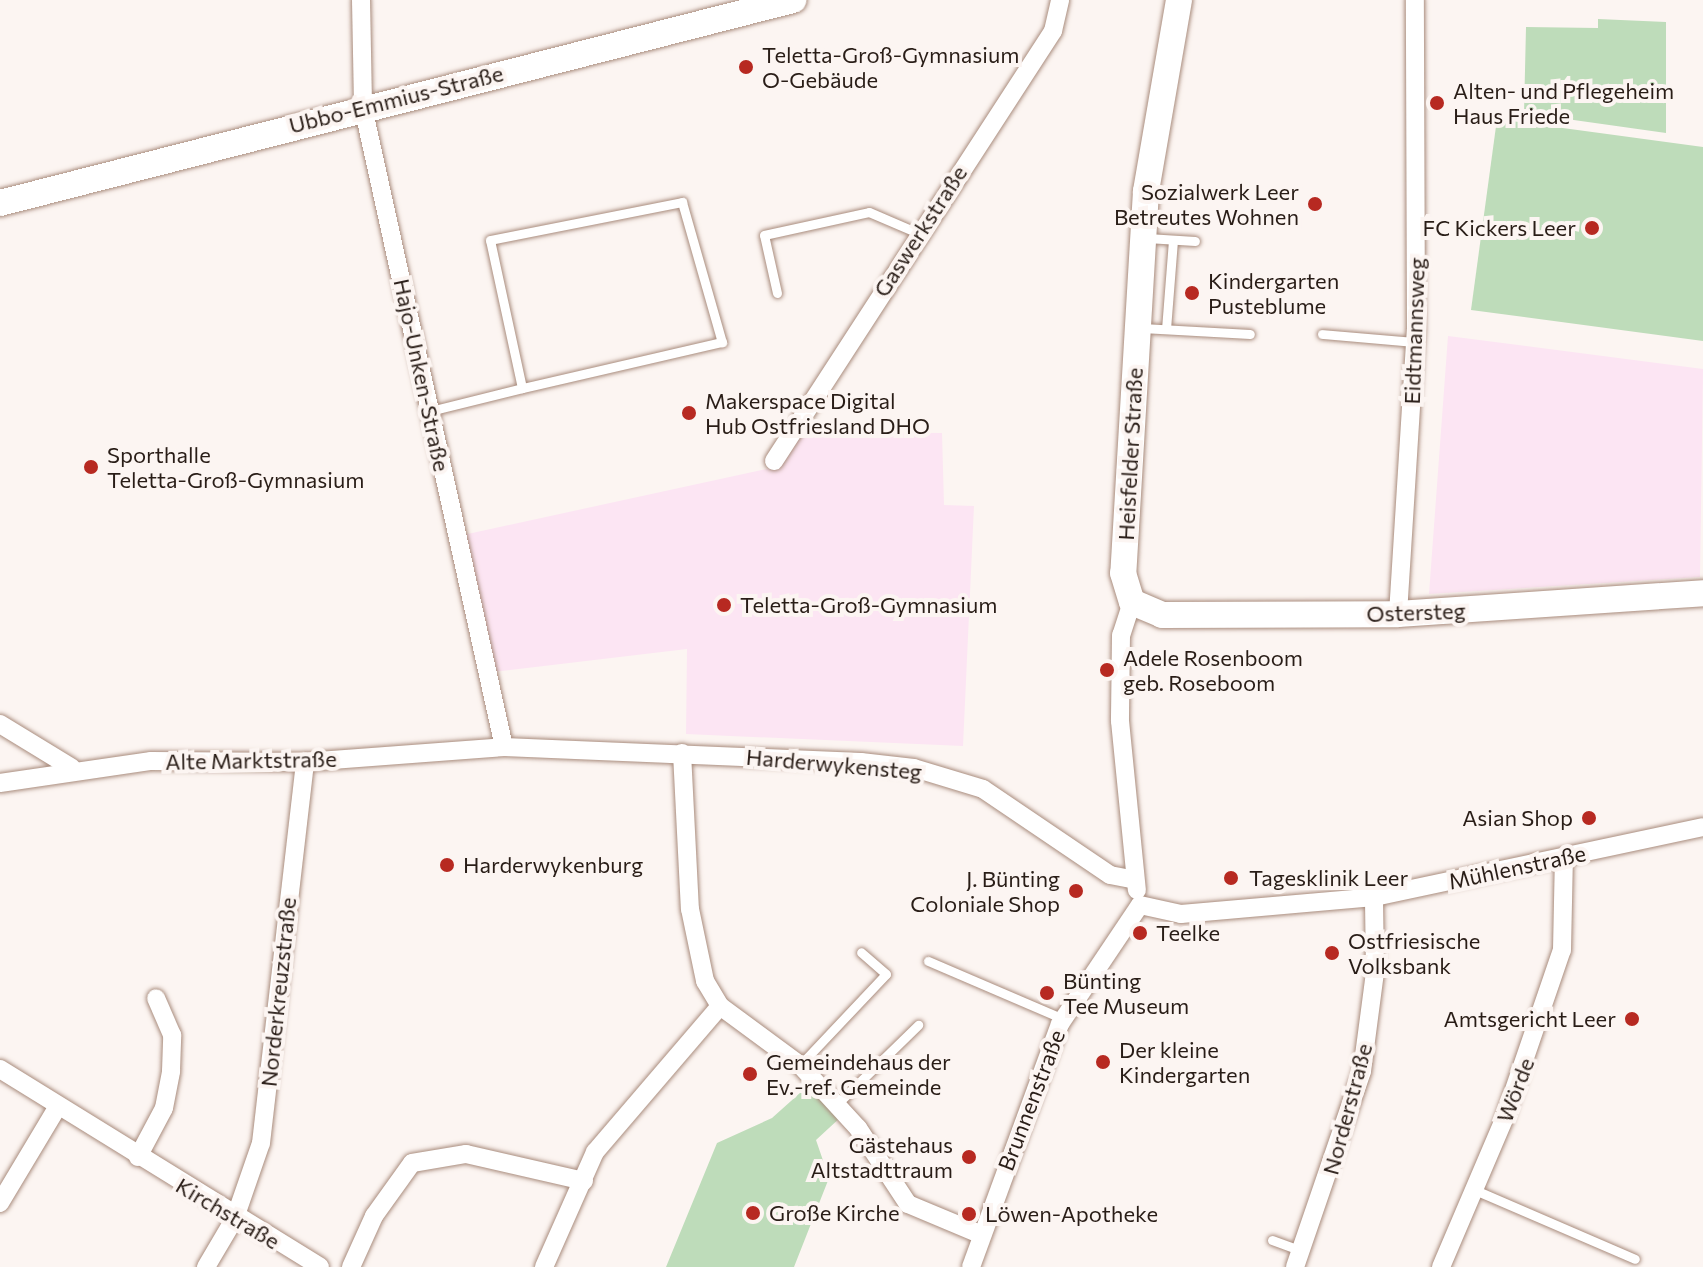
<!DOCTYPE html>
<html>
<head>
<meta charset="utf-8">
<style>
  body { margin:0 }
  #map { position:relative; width:1703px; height:1267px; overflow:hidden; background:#fcf5f2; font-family:Commissioner,sans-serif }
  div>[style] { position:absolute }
  .education>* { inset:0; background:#fce5f3 }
  .green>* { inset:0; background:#bedcba }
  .roads { filter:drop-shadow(0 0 2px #a98c7d) drop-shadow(0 0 2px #a98c7d) }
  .lane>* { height:9px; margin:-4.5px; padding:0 4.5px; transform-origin:4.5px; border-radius:4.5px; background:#fff }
  .street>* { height:18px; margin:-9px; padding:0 9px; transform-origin:9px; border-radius:9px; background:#fff }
  .secondary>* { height:26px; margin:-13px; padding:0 13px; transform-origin:13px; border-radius:13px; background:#fff }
  .dots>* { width:22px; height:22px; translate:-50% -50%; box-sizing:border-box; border:4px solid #fcf5f2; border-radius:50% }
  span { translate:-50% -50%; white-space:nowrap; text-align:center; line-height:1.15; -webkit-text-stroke:8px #fcf5f2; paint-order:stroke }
  .poi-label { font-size:22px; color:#291d17 }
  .left { translate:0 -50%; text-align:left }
  .right { translate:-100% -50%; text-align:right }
  .street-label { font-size:22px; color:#291d17 }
</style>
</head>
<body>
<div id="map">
  <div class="education">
    <i style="clip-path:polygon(1448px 336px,1703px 369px,1700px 577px,1429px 594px)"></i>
    <i style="clip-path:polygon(799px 432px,942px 433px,944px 505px,974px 506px,963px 746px,686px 734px,687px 649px,493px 672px,463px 535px,780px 466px)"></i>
  </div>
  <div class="green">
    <i style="clip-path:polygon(1598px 19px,1666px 22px,1666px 133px,1524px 113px,1526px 27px,1598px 28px)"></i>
    <i style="clip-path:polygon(1497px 119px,1703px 147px,1703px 341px,1471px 310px)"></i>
    <i style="clip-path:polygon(810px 1084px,842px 1116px,816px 1140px,829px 1178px,794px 1267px,666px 1267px,717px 1143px,772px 1118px)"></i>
  </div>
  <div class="roads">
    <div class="lane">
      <i style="left:1147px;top:238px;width:48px;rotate:3.6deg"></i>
      <i style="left:777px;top:293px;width:59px;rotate:-102.6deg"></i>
      <i style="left:764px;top:235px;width:107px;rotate:-12.4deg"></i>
      <i style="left:869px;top:212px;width:53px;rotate:23.2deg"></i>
      <i style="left:1142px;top:328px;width:108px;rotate:3.2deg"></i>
      <i style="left:1166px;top:329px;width:89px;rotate:-85.5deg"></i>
      <i style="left:1322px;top:334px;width:94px;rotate:4.9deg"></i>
      <i style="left:430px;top:411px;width:95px;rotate:-14deg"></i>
      <i style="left:522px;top:388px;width:151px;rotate:-102.2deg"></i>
      <i style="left:490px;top:240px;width:196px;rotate:-11.2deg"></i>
      <i style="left:682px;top:202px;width:146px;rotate:74.1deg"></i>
      <i style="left:722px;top:342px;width:205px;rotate:167deg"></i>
      <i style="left:928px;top:961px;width:147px;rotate:23.2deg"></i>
      <i style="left:800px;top:1065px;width:125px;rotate:-46.6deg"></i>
      <i style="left:886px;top:974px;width:33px;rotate:-139deg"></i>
      <i style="left:836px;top:1105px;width:115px;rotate:-44.3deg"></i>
      <i style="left:1475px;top:1190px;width:174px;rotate:23.3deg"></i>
      <i style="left:1272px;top:1240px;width:32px;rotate:20deg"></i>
    </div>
    <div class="street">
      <i style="left:361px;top:0;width:107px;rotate:88.9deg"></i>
      <i style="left:363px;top:107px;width:655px;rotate:77.58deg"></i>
      <i style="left:774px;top:461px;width:513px;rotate:-57.02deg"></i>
      <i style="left:1053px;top:31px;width:32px;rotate:-77deg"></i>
      <i style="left:1132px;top:602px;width:35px;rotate:108deg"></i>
      <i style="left:1121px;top:635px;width:86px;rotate:90.7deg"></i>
      <i style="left:1120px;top:721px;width:170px;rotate:84.3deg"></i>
      <i style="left:1398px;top:614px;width:285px;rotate:-86.4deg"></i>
      <i style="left:1416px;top:330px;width:330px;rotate:-90.2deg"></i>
      <i style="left:0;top:724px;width:84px;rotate:31.4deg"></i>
      <i style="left:682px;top:753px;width:156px;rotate:87.1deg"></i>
      <i style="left:690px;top:909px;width:74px;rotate:78.2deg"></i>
      <i style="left:705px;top:981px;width:29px;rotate:59deg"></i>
      <i style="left:720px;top:1006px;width:99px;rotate:36.4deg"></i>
      <i style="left:800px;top:1065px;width:86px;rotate:47.4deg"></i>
      <i style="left:858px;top:1128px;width:91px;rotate:56.7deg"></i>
      <i style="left:908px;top:1204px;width:80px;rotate:22.7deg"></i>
      <i style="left:0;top:783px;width:153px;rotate:-8.3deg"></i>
      <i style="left:151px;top:761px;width:154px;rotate:0.4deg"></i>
      <i style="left:305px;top:762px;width:200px;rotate:-4.3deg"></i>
      <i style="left:504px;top:747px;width:357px;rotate:2.4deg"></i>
      <i style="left:861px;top:762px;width:53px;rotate:6.5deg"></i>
      <i style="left:914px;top:768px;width:72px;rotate:16.9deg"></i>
      <i style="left:983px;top:789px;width:153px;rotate:34.1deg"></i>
      <i style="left:1110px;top:875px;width:25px;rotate:11deg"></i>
      <i style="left:1140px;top:905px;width:42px;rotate:12.4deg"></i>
      <i style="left:1181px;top:914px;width:194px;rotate:-5deg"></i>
      <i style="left:1374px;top:897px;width:336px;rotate:-12deg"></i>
      <i style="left:0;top:1069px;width:376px;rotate:31.7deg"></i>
      <i style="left:138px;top:1157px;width:55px;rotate:-62deg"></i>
      <i style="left:164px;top:1108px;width:38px;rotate:-79deg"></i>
      <i style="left:171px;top:1071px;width:36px;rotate:-88deg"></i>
      <i style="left:172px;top:1035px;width:40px;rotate:-113.4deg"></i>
      <i style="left:0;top:1203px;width:113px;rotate:-59.1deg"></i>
      <i style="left:206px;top:1267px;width:57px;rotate:-59.4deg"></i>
      <i style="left:235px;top:1218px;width:79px;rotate:-70.9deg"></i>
      <i style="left:261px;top:1143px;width:384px;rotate:-83.4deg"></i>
      <i style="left:351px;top:1267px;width:56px;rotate:-65.7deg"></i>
      <i style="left:374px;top:1216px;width:65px;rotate:-54.4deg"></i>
      <i style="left:412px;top:1163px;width:55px;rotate:-9.5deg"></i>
      <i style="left:466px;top:1154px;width:121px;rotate:12.9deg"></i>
      <i style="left:544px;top:1267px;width:126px;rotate:-66.1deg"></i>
      <i style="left:595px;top:1152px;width:192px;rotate:-49.4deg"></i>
      <i style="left:971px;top:1267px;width:259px;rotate:-69.9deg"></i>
      <i style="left:1060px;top:1024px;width:143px;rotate:-56.1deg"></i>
      <i style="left:1295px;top:1267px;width:207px;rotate:-71.1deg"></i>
      <i style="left:1362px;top:1071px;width:100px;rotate:-82.5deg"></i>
      <i style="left:1375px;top:972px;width:75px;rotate:-90.8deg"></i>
      <i style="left:1441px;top:1267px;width:161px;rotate:-66.9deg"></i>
      <i style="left:1504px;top:1119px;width:179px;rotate:-71.1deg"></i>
      <i style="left:1562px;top:950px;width:92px;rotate:-88.8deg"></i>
    </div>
    <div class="secondary">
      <i style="left:1179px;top:0;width:194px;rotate:99.8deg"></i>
      <i style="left:1146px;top:191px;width:383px;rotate:93.4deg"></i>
      <i style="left:1123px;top:573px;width:30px;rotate:73deg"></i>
      <i style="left:1132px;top:602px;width:33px;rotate:23deg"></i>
      <i style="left:1162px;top:615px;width:236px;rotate:-0.2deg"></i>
      <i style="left:1398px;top:614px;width:306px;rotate:-3.9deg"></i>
      <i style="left:0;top:203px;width:819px;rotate:-14.36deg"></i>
    </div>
  </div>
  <div class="dots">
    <i style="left:746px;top:67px;background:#b72921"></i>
    <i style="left:1437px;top:103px;background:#b72921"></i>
    <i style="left:1315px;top:204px;background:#b72921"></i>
    <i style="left:1592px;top:228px;background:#b72921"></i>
    <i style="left:1192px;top:293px;background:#b72921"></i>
    <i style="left:689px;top:413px;background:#b72921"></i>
    <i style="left:91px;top:467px;background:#b72921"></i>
    <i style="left:724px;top:605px;background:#b72921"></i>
    <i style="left:1107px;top:670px;background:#b72921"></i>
    <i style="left:1589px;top:818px;background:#b72921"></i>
    <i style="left:447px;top:865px;background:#b72921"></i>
    <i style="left:1231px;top:878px;background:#b72921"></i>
    <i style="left:1076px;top:891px;background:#b72921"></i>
    <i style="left:1140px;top:933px;background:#b72921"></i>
    <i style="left:1332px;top:953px;background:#b72921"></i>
    <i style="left:1047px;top:993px;background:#b72921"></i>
    <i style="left:1632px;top:1019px;background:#b72921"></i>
    <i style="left:1103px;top:1062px;background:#b72921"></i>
    <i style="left:750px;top:1074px;background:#b72921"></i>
    <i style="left:969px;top:1157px;background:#b72921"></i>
    <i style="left:753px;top:1213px;background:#b72921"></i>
    <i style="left:969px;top:1214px;background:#b72921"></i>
  </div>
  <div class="poi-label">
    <span class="left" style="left:762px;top:67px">Teletta-Groß-Gymnasium<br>O-Gebäude</span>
    <span class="left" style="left:1453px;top:103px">Alten- und Pflegeheim<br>Haus Friede</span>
    <span class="right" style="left:1299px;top:204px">Sozialwerk Leer<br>Betreutes Wohnen</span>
    <span class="right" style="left:1576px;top:228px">FC Kickers Leer</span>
    <span class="left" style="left:1208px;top:293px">Kindergarten<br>Pusteblume</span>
    <span class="left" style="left:705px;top:413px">Makerspace Digital<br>Hub Ostfriesland DHO</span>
    <span class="left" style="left:107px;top:467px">Sporthalle<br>Teletta-Groß-Gymnasium</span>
    <span class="left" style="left:740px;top:605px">Teletta-Groß-Gymnasium</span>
    <span class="left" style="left:1123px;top:670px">Adele Rosenboom<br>geb. Roseboom</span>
    <span class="right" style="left:1573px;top:818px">Asian Shop</span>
    <span class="left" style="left:463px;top:865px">Harderwykenburg</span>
    <span class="right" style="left:1060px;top:891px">J. Bünting<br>Coloniale Shop</span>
    <span class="left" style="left:1249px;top:878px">Tagesklinik Leer</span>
    <span class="left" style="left:1156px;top:933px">Teelke</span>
    <span class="left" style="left:1348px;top:953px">Ostfriesische<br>Volksbank</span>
    <span class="left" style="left:1063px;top:993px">Bünting<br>Tee Museum</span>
    <span class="right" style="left:1616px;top:1019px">Amtsgericht Leer</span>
    <span class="left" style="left:1119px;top:1062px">Der kleine<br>Kindergarten</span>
    <span class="left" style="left:766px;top:1074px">Gemeindehaus der<br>Ev.-ref. Gemeinde</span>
    <span class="right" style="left:953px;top:1157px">Gästehaus<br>Altstadttraum</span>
    <span class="left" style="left:769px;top:1213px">Große Kirche</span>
    <span class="left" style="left:985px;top:1214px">Löwen-Apotheke</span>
  </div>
  <div class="street-label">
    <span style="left:396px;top:99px;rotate:-14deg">Ubbo-Emmius-Straße</span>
    <span style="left:920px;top:231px;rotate:-57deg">Gaswerkstraße</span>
    <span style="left:1414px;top:331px;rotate:-88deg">Eidtmannsweg</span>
    <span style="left:422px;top:375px;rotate:78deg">Hajo-Unken-Straße</span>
    <span style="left:1130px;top:454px;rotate:-87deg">Heisfelder Straße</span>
    <span style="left:1416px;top:612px;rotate:-2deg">Ostersteg</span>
    <span style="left:251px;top:760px;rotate:-1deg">Alte Marktstraße</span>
    <span style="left:834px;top:764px;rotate:5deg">Harderwykensteg</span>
    <span style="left:1517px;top:867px;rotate:-12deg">Mühlenstraße</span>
    <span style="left:278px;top:992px;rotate:-84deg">Norderkreuzstraße</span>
    <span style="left:1515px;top:1090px;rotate:-69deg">Wörde</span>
    <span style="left:1031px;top:1100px;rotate:-69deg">Brunnenstraße</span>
    <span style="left:1347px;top:1109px;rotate:-75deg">Norderstraße</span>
    <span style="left:228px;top:1213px;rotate:31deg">Kirchstraße</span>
  </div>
</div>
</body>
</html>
